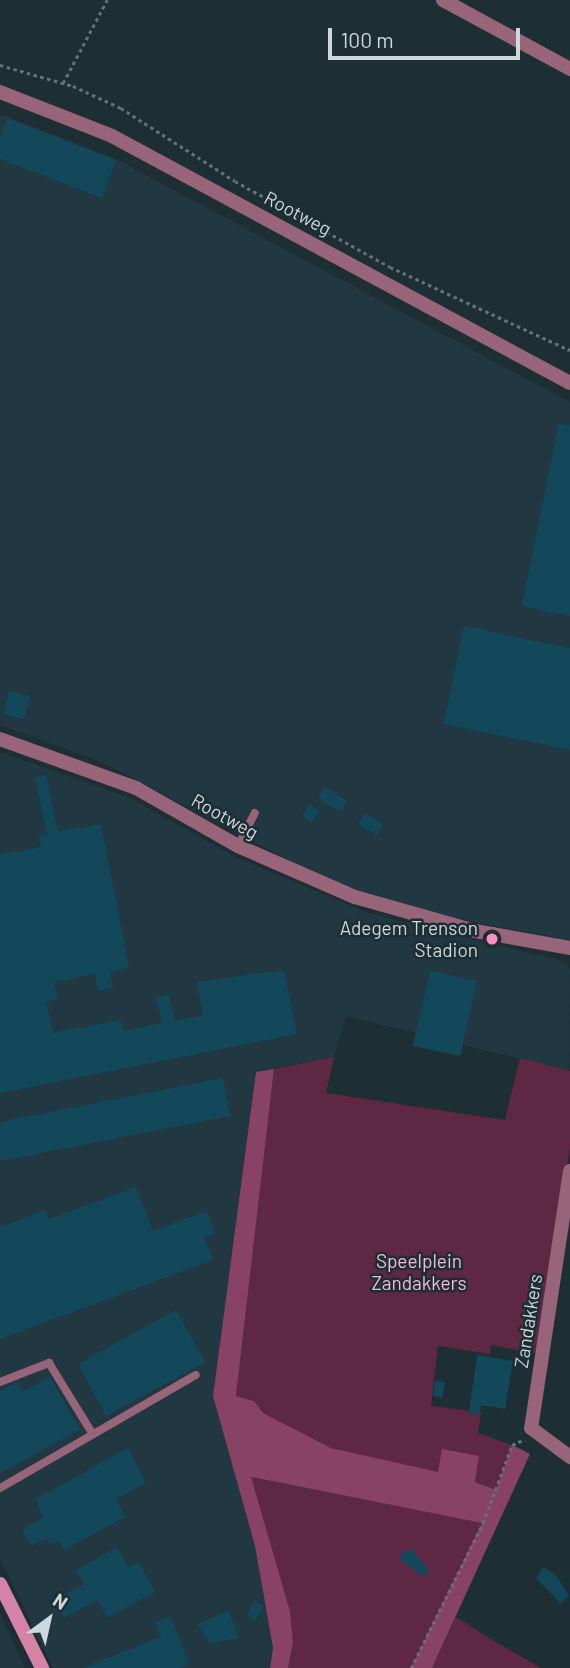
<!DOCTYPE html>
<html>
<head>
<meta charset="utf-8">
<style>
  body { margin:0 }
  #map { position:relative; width:570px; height:1668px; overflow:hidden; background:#1d2e35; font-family:Barlow,sans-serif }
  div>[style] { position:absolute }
  .built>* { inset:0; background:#213842 }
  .green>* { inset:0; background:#5f2842 }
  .forest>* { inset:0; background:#884263 }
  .building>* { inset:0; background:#13485a }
  .path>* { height:2.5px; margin-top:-1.25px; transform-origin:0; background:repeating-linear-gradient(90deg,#637277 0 3.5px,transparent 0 7px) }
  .lane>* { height:8px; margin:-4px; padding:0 4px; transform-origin:4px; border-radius:4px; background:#98647a }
  .street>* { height:14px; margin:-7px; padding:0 7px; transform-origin:7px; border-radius:7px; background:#98647a }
  .secondary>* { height:14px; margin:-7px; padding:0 7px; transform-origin:7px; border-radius:7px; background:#d582a7 }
  .dots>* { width:19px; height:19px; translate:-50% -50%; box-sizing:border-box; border:4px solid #1d2e35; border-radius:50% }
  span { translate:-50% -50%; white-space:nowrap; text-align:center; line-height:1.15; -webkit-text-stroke:5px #1d2e35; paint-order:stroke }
  .street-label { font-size:19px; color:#cdd8dc }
  .poi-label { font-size:19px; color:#cdd8dc }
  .right { translate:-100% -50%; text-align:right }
  .park-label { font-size:19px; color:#f8b9d3 }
  .north { position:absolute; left:14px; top:1584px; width:70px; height:70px; -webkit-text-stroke:5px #1d2e35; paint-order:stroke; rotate:33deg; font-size:19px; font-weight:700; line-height:28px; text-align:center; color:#cdd8dc }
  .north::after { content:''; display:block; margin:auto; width:24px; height:32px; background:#cdd8dc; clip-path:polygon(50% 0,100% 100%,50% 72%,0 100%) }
  .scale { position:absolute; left:328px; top:28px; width:192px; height:32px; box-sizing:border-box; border:4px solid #cdd8dc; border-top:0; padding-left:9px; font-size:21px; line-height:24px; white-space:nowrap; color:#cdd8dc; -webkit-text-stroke:5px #1d2e35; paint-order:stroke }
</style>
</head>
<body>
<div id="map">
  <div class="built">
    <i style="clip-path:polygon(0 114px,116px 159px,570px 402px,570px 940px,416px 911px,317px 875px,104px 763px,0 725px)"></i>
    <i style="clip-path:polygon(0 752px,130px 798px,235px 857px,368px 913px,566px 962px,570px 969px,569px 1071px,463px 1045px,460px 1056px,413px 1046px,416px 1033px,346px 1016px,334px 1057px,256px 1072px,213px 1396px,255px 1546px,273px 1648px,270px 1668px,53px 1668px,0 1558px)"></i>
    <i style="clip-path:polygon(0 1613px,4px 1622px,25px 1668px,0 1668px)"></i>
  </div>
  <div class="green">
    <i style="clip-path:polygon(334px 1057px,326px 1093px,505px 1120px,520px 1058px,570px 1071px,570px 1146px,539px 1354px,491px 1345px,490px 1354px,438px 1346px,431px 1406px,481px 1412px,478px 1433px,512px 1445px,496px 1490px,475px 1482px,479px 1456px,438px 1473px,331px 1448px,262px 1413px,254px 1401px,236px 1396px,274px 1069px)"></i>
    <i style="clip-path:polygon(250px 1477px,483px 1523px,411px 1668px,288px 1668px,293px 1643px,290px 1611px)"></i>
    <i style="clip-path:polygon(456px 1617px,489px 1638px,541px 1668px,432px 1668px)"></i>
  </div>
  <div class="forest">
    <i style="clip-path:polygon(274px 1069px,236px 1396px,254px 1401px,263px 1413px,331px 1448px,438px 1472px,442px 1449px,479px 1456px,475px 1482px,496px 1490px,512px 1445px,530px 1454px,432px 1668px,411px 1668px,482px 1523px,251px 1477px,290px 1611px,293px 1643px,288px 1668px,270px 1668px,273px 1648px,255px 1546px,213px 1396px,256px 1072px)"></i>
  </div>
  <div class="building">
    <i style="clip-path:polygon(7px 118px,116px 160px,102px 198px,0 159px,0 137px)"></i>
    <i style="clip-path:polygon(559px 423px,570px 426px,570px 616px,522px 606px)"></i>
    <i style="clip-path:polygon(464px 626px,570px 648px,570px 750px,444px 724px)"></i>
    <i style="clip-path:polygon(9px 691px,30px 696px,24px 719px,4px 714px)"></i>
    <i style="clip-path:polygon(46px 775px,58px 832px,101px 824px,129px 968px,110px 972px,113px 988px,98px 991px,95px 974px,54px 982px,58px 999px,46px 1002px,53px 1033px,121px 1020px,123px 1031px,162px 1023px,156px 997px,169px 995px,175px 1021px,203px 1015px,197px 982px,284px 970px,297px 1034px,0 1093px,0 855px,41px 847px,39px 836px,47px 834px,35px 777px)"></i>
    <i style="clip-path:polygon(325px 787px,347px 801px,340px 812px,318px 798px)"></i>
    <i style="clip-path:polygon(310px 804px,319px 811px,312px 822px,302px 816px)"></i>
    <i style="clip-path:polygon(365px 813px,383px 825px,377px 835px,358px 824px)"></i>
    <i style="clip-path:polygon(430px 971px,477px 981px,460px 1056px,413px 1046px)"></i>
    <i style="clip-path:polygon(223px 1078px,230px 1116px,0 1161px,0 1122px)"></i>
    <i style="clip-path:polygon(136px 1187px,153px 1231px,207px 1211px,215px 1233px,204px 1237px,213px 1260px,0 1339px,0 1227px,46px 1210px,49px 1219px)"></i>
    <i style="clip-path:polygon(176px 1310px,205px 1362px,106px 1416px,78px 1364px)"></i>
    <i style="clip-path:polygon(477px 1355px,513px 1361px,505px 1409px,481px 1405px,479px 1415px,469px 1413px)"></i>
    <i style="clip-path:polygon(50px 1377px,80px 1430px,0 1473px,0 1391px,17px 1382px,22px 1392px)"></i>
    <i style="clip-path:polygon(435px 1381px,445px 1382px,442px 1398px,433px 1396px)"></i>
    <i style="clip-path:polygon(128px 1448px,146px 1483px,116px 1499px,125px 1517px,64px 1550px,59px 1541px,51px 1545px,46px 1538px,32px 1546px,22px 1530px,43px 1518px,36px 1499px)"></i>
    <i style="clip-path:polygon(117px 1547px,128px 1568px,139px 1562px,155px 1592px,107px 1618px,97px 1600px,64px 1618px,54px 1600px,84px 1584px,76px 1570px)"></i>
    <i style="clip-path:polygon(405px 1550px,412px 1550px,429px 1570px,423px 1577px,399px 1558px)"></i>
    <i style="clip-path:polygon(544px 1567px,557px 1577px,569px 1596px,560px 1603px,536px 1578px)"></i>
    <i style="clip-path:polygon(254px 1601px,264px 1606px,256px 1620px,247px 1615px)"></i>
    <i style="clip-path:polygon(229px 1611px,239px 1638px,211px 1643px,197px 1624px)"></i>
    <i style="clip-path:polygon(171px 1616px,189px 1664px,178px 1668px,82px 1668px,161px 1637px,155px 1622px)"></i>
  </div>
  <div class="path">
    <i style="left:0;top:65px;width:76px;rotate:16deg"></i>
    <i style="left:73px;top:86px;width:53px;rotate:24.6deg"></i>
    <i style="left:121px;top:108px;width:135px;rotate:32.6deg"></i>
    <i style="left:235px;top:181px;width:177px;rotate:29deg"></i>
    <i style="left:390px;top:267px;width:198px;rotate:24.8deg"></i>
    <i style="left:63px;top:83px;width:94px;rotate:-62.1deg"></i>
    <i style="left:411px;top:1668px;width:162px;rotate:-63.6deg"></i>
    <i style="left:483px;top:1523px;width:83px;rotate:-69.6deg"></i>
    <i style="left:512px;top:1445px;width:14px;rotate:-25deg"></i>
  </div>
  <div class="lane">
    <i style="left:238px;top:846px;width:37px;rotate:-63deg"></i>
    <i style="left:0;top:1382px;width:53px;rotate:-21.2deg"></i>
    <i style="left:49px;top:1363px;width:82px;rotate:58.4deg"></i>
    <i style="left:0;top:1488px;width:226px;rotate:-30deg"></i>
  </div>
  <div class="street">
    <i style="left:443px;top:0;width:145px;rotate:28.5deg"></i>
    <i style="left:0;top:92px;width:120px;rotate:21.4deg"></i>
    <i style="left:112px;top:136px;width:520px;rotate:28.34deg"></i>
    <i style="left:0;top:739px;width:145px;rotate:19.8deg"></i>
    <i style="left:136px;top:788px;width:117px;rotate:29.6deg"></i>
    <i style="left:238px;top:846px;width:128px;rotate:23.6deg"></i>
    <i style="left:355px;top:897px;width:125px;rotate:15.8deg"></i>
    <i style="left:475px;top:931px;width:97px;rotate:10.1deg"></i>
    <i style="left:570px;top:1171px;width:260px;rotate:98.6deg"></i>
    <i style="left:531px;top:1428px;width:49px;rotate:36.6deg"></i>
  </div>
  <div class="secondary">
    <i style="left:0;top:1584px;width:94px;rotate:63.4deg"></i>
  </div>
  <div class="dots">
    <i style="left:492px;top:939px;background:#fc8fc1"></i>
  </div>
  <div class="street-label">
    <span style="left:298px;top:213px;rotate:28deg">Rootweg</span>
    <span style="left:225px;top:816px;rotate:29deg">Rootweg</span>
    <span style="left:528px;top:1321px;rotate:-81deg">Zandakkers</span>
  </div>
  <div class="poi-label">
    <span class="right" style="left:478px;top:939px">Adegem Trenson<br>Stadion</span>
  </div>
  <div class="park-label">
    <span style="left:419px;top:1272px">Speelplein<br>Zandakkers</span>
  </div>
  <div class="north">N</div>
  <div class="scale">100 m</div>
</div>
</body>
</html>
